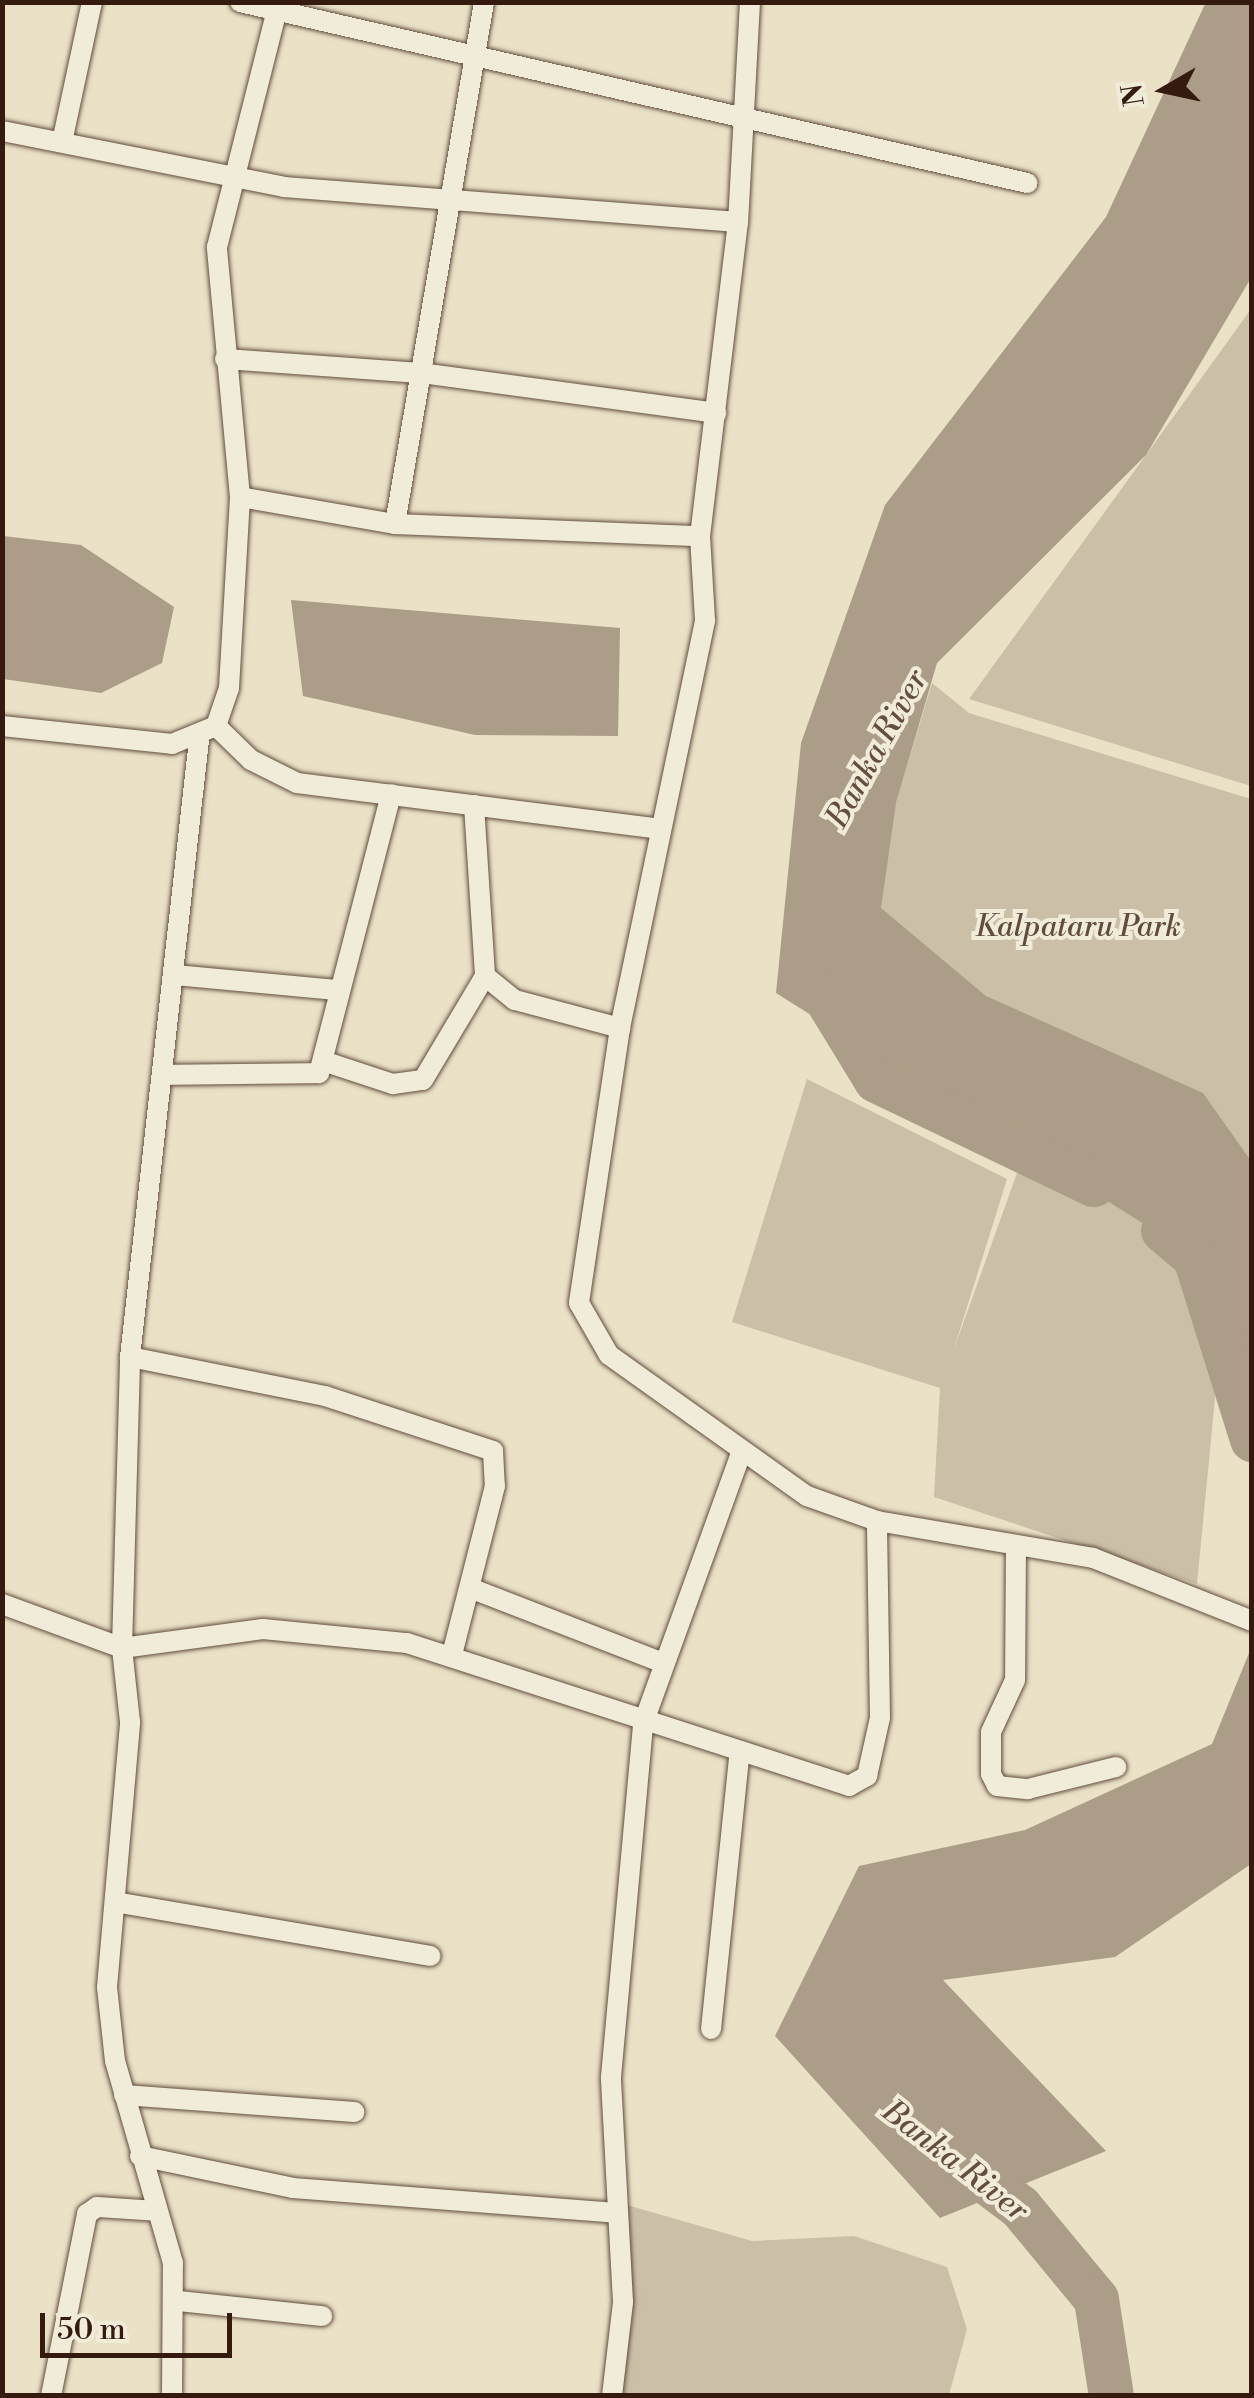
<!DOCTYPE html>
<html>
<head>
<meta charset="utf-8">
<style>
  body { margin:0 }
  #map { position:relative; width:1254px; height:2398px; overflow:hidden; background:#eae1c6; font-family:"Libre Bodoni",serif }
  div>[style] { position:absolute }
  .green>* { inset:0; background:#cbbfa7 }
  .water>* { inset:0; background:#ac9d88 }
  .river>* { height:45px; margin:-22.5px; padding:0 22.5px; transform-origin:22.5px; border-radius:22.5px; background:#ac9d88 }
  .roads { filter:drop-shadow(0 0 2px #624c3e) drop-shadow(0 0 2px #624c3e) }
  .street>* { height:20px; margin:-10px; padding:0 10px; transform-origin:10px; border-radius:10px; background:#f1ecda }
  span { translate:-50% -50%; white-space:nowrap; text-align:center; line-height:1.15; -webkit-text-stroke:8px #f1ecda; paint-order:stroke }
  .park-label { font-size:30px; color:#624c3d; font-style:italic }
  .water-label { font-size:32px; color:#654e40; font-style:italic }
  .frame { position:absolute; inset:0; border:5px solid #351a10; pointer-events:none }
  .north { position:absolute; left:1114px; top:40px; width:100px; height:100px; -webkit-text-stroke:8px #f1ecda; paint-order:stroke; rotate:261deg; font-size:28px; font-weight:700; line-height:40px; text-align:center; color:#351a10 }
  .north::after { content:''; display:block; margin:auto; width:35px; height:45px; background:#351a10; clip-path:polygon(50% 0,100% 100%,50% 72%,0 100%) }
  .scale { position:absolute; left:40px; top:2313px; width:192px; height:45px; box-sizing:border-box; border:5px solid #351a10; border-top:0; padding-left:12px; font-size:30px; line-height:35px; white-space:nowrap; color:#351a10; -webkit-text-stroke:8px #f1ecda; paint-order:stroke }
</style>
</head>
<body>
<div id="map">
  <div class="green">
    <i style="clip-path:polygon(1251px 309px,1251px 786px,969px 699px,1146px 455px)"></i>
    <i style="clip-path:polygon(932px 683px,969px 713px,1251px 799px,1251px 1365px,1216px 1388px,1197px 1584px,934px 1497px,940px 1388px,732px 1322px,807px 1079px,1007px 1179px,953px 1352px,1041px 1106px,873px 949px,877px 865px)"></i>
    <i style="clip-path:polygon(627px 2205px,752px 2241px,854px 2236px,947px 2267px,967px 2329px,949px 2395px,610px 2396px)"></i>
  </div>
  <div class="water">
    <i style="clip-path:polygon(1206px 2px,1251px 3px,1251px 278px,1146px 455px,937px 663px,896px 803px,881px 908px,986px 996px,1203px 1093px,1251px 1161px,1251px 1439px,1195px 1256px,776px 993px,801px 743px,885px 505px,1106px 217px)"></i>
    <i style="clip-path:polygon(3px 536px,81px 545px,174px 607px,162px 663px,101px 693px,3px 679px)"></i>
    <i style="clip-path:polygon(291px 600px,620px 628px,618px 736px,475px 735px,303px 696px)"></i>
    <i style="clip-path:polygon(1251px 1648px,1251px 1864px,1115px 1957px,943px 1980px,1106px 2151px,940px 2218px,775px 2036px,859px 1866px,1025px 1830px,1212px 1744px)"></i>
  </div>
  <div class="river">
    <i style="left:821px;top:990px;width:105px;rotate:58.6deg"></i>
    <i style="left:876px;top:1080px;width:241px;rotate:25.6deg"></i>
    <i style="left:1163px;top:1230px;width:42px;rotate:40.2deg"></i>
    <i style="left:1195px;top:1257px;width:191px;rotate:72.6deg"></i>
    <i style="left:955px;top:2158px;width:81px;rotate:37deg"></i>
    <i style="left:1020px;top:2207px;width:119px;rotate:50.4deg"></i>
    <i style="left:1096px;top:2299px;width:98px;rotate:81.2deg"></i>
  </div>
  <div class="roads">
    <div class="street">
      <i style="left:240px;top:2px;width:808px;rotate:12.95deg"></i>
      <i style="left:750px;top:2px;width:220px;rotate:93.1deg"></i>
      <i style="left:738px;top:222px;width:316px;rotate:96.9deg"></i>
      <i style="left:700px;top:536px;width:85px;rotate:86.6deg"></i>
      <i style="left:705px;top:621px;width:416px;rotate:101.8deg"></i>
      <i style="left:620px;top:1028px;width:278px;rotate:98.5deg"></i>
      <i style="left:579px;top:1303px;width:60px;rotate:60deg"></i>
      <i style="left:609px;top:1355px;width:243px;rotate:35.5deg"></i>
      <i style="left:807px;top:1496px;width:74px;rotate:19.7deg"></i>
      <i style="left:877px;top:1521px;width:219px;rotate:9.7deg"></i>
      <i style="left:1093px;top:1558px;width:171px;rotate:21.6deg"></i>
      <i style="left:2px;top:131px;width:288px;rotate:11.2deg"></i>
      <i style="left:284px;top:187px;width:455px;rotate:4.4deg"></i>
      <i style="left:62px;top:142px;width:143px;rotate:-77.9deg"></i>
      <i style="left:225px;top:359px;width:196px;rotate:4.1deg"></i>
      <i style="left:421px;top:373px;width:298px;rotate:7.7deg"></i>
      <i style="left:240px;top:497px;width:157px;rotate:9.9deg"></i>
      <i style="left:395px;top:524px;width:305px;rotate:2.3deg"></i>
      <i style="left:395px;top:524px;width:530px;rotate:-80.32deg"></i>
      <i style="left:2px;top:726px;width:171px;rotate:6deg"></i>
      <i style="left:172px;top:744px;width:48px;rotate:-22.2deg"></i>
      <i style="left:216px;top:726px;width:40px;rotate:-71.1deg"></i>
      <i style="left:229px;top:688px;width:191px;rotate:-86.7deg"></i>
      <i style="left:240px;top:497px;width:251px;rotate:-95.3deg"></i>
      <i style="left:217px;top:247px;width:253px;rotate:-75.8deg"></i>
      <i style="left:216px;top:726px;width:49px;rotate:44.2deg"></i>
      <i style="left:251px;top:760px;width:51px;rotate:26.6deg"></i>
      <i style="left:297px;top:783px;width:365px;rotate:7.2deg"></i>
      <i style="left:474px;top:805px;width:171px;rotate:86.3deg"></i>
      <i style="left:485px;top:976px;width:38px;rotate:39deg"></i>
      <i style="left:515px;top:1000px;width:109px;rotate:14.9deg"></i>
      <i style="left:174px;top:975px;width:164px;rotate:5.3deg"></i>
      <i style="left:326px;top:1062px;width:71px;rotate:18.2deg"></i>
      <i style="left:393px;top:1084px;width:30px;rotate:-8deg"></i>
      <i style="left:423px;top:1080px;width:121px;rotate:-59.2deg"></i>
      <i style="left:163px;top:1075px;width:156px;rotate:-0.7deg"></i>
      <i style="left:319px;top:1073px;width:288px;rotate:-75.5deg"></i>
      <i style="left:130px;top:1357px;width:199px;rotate:11.3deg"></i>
      <i style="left:325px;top:1396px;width:177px;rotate:18.1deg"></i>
      <i style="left:493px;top:1451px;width:35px;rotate:87deg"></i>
      <i style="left:495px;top:1486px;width:174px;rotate:104.3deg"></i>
      <i style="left:1016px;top:1546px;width:134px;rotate:90.4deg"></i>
      <i style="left:1015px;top:1680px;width:57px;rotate:114.8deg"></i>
      <i style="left:991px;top:1732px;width:42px;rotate:90deg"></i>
      <i style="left:991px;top:1774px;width:13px;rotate:63deg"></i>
      <i style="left:997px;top:1786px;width:31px;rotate:6deg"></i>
      <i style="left:1028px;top:1789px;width:91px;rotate:-14deg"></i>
      <i style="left:470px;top:1588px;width:207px;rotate:21.2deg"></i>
      <i style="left:2px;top:1604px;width:128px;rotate:20.1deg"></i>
      <i style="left:122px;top:1648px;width:142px;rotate:-7.7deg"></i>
      <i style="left:263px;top:1629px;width:145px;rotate:5.6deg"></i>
      <i style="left:407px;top:1643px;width:465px;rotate:17.9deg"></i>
      <i style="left:849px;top:1786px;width:21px;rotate:-29deg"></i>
      <i style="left:867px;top:1776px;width:59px;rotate:-77.4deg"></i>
      <i style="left:880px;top:1718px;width:197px;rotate:-90.9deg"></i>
      <i style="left:115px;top:1902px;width:320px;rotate:9.7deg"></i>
      <i style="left:711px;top:2029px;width:274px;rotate:-84.1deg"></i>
      <i style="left:124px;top:2095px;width:231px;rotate:4.2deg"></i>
      <i style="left:140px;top:2156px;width:156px;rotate:11.8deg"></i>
      <i style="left:293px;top:2188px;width:324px;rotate:4.4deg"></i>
      <i style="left:179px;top:2301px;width:144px;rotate:6deg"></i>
      <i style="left:51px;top:2396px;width:186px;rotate:-78.8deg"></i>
      <i style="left:87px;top:2214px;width:12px;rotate:-35deg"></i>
      <i style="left:97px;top:2207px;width:60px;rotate:3.8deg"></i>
      <i style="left:172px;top:2396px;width:133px;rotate:-89.6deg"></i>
      <i style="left:173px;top:2263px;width:210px;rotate:-106deg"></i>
      <i style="left:115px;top:2061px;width:74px;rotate:-96.2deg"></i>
      <i style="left:107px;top:1987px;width:266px;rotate:-85deg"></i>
      <i style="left:130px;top:1722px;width:74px;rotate:-96.2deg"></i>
      <i style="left:122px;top:1648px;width:291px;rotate:-88.4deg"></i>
      <i style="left:130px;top:1357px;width:621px;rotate:-83.62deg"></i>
      <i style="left:612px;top:2396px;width:95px;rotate:-83.3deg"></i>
      <i style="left:623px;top:2302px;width:225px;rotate:-93.1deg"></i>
      <i style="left:611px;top:2077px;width:354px;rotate:-84.8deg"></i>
      <i style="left:643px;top:1724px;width:285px;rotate:-70.1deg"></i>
    </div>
  </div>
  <div class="park-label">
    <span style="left:1078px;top:927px">Kalpataru Park</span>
  </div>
  <div class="water-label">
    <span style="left:877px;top:749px;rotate:-61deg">Banka River</span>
    <span style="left:955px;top:2161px;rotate:38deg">Banka River</span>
  </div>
  <div class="frame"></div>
  <div class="north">N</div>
  <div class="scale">50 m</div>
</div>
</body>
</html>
